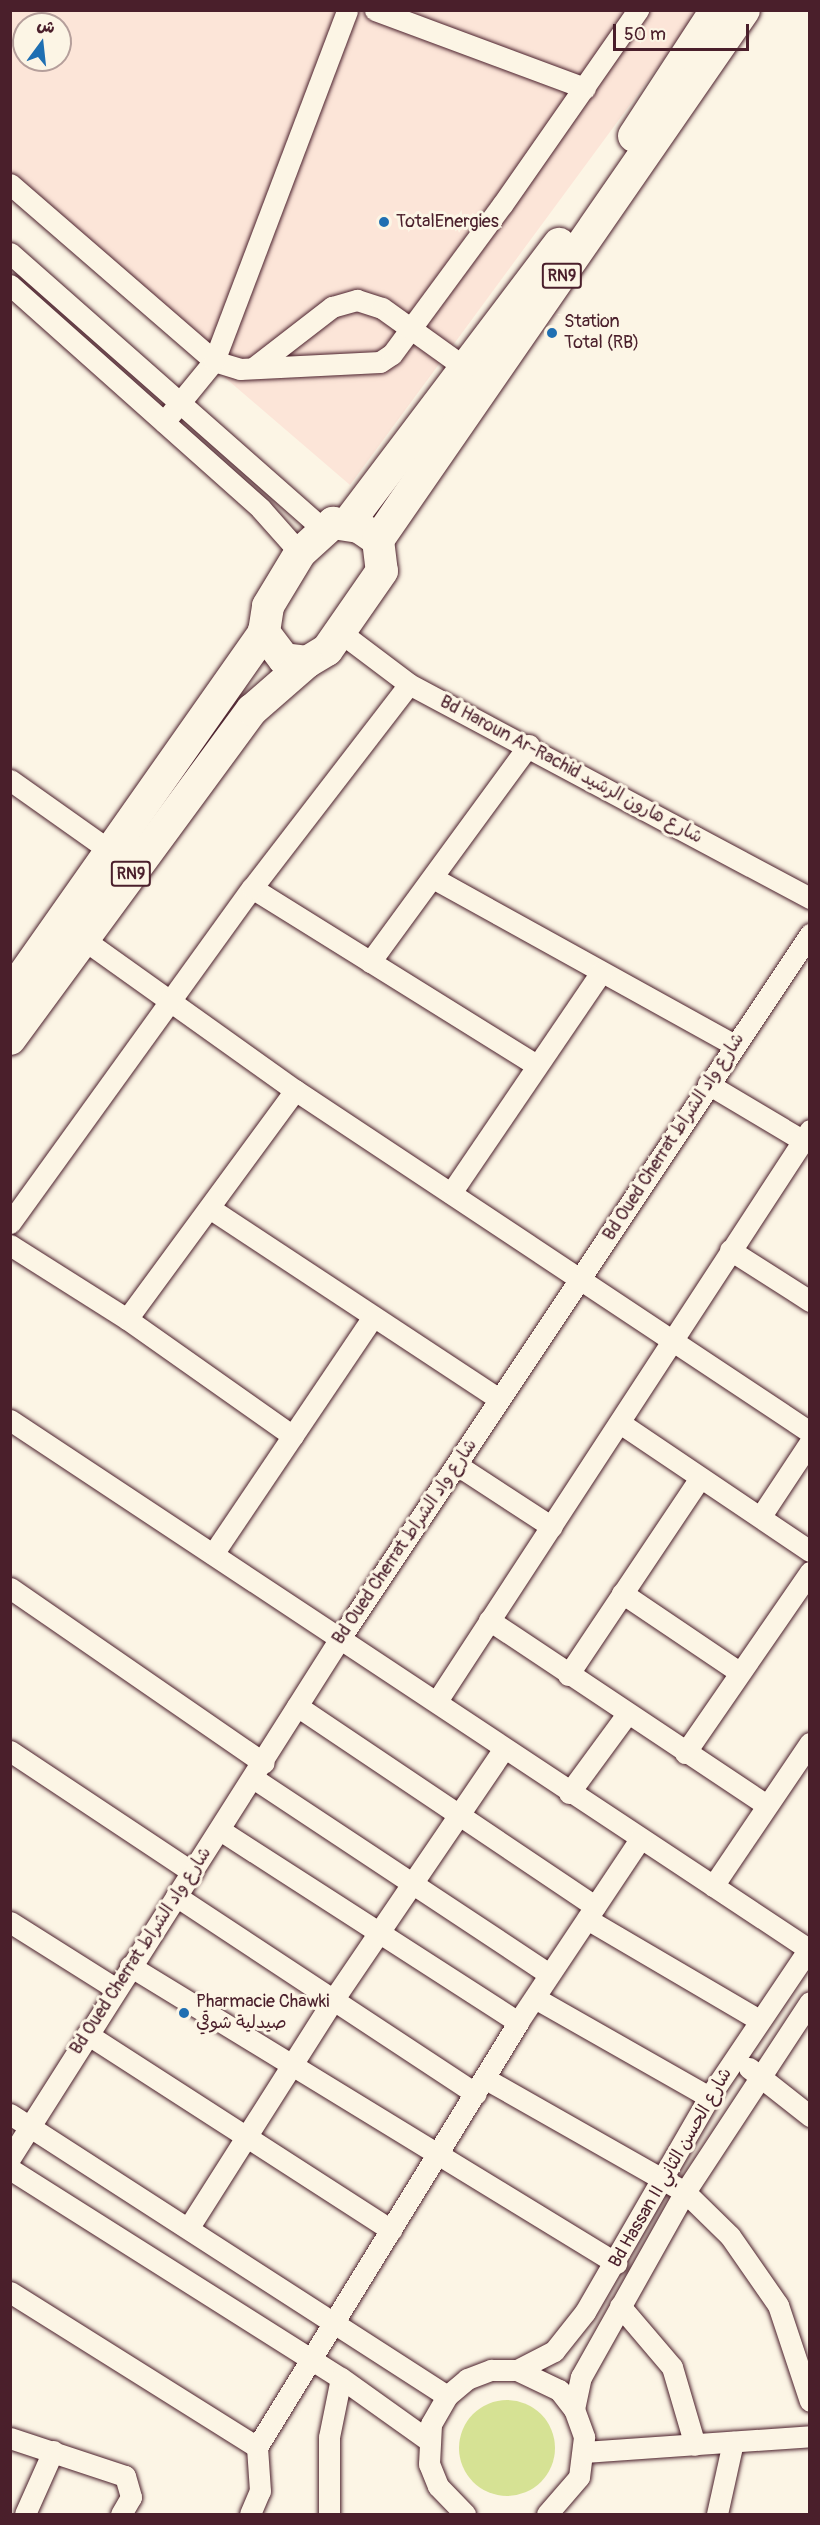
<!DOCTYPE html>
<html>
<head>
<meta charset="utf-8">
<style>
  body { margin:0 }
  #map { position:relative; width:820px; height:2525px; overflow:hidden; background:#fcf5e5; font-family:Pangolin,"Playpen Sans Arabic",sans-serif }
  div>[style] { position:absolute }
  .built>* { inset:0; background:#fce5d8 }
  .green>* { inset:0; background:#d6e294 }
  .round { border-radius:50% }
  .roads { filter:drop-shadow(0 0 2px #4a1f2b) drop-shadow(0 0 2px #4a1f2b) }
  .minor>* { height:21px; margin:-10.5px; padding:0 10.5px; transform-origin:10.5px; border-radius:10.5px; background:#fcf5e5 }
  .highway>* { height:32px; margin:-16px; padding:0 16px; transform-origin:16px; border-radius:16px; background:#fcf5e5 }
  .dots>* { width:16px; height:16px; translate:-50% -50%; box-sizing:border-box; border:3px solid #fcf5e5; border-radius:50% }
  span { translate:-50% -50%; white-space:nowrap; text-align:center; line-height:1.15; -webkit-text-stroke:6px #fcf5e5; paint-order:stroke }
  .shield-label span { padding:2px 4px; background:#fcf5e5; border:2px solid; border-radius:4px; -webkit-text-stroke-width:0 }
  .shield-label { font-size:16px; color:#4a1f2b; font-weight:700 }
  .poi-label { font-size:18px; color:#4a1f2b }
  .left { translate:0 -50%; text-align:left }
  .street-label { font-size:18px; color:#4a1f2b }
  .frame { position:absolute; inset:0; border:12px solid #4a1f2b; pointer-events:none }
  .north { position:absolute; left:12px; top:12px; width:60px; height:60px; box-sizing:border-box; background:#fcf5e5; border:2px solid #b59f9b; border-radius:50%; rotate:15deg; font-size:16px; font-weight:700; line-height:24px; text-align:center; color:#4a1f2b }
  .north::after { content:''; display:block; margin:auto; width:21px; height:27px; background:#1f6fb2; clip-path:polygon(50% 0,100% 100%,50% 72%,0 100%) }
  .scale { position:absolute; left:613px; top:24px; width:136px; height:27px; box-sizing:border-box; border:3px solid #4a1f2b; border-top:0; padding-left:8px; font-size:18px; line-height:21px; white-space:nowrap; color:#4a1f2b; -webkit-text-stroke:4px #fcf5e5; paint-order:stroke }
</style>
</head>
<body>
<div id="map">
  <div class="built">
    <i style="clip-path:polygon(evenodd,11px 11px,699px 11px,350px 485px,11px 194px,11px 11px,24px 24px,60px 24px,60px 60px,24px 60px,24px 24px)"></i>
  </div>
  <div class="green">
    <i class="round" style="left:459px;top:2400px;width:96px;height:96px"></i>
  </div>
  <div class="roads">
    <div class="minor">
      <i style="left:375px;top:10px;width:224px;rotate:20.4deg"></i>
      <i style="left:10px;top:184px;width:270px;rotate:40.9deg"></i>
      <i style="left:214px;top:361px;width:27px;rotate:17deg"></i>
      <i style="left:240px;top:369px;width:140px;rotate:-2.9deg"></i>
      <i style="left:380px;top:362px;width:14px;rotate:-34deg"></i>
      <i style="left:392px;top:354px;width:185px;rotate:-53.6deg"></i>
      <i style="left:502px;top:205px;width:238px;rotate:-55.1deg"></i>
      <i style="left:10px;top:253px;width:417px;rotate:41.4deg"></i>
      <i style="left:10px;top:285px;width:336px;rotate:41.7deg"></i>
      <i style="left:261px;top:509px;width:59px;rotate:48.4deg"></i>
      <i style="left:253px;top:368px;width:100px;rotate:-37.7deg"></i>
      <i style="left:332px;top:307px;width:26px;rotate:-16deg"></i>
      <i style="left:357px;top:300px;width:26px;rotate:18deg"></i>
      <i style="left:382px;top:308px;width:105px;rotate:35.7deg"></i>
      <i style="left:164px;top:422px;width:79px;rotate:-50.7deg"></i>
      <i style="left:214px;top:361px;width:375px;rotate:-69.2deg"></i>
      <i style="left:340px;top:632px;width:86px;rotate:37deg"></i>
      <i style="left:409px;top:684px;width:455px;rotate:28.1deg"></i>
      <i style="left:10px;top:780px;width:126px;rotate:35.3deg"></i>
      <i style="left:433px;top:878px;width:342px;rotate:29deg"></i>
      <i style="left:252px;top:888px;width:333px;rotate:31.9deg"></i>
      <i style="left:83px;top:939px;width:260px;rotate:35.5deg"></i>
      <i style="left:295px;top:1090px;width:618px;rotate:33.59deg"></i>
      <i style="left:370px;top:962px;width:269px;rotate:-53.8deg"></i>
      <i style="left:708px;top:1084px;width:109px;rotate:30.8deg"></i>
      <i style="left:451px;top:1193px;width:267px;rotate:-55.8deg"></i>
      <i style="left:211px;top:1209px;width:345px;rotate:33.4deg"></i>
      <i style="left:10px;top:1223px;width:413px;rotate:-54.2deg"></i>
      <i style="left:252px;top:888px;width:257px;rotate:-52.4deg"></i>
      <i style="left:10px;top:1245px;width:138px;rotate:32.3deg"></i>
      <i style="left:127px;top:1319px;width:203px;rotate:35.2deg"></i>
      <i style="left:730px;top:1250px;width:95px;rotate:32.5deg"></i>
      <i style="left:127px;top:1319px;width:284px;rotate:-53.7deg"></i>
      <i style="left:10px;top:1420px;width:960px;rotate:33.52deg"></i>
      <i style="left:620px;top:1423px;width:229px;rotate:34deg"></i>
      <i style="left:457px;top:1465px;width:113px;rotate:33.1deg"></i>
      <i style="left:761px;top:1516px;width:89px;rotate:-56.5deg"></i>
      <i style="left:213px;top:1554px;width:286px;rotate:-56deg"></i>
      <i style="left:10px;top:1588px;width:308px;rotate:34.6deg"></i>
      <i style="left:622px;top:1593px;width:141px;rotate:34deg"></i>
      <i style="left:489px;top:1620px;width:333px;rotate:33.7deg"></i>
      <i style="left:568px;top:1675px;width:237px;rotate:-56.2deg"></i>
      <i style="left:437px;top:1701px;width:682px;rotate:-56.85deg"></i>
      <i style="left:297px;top:1706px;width:359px;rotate:33.9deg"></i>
      <i style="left:10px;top:1751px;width:219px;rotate:33.6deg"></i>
      <i style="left:685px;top:1753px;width:220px;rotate:-55.4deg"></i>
      <i style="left:253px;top:1778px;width:355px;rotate:33.5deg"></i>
      <i style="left:569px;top:1793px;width:98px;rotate:-53.7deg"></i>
      <i style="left:220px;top:1830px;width:354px;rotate:32.8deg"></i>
      <i style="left:713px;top:1886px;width:173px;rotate:-55.9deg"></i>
      <i style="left:176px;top:1896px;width:359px;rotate:33.4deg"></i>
      <i style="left:587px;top:1919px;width:199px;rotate:30.4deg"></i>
      <i style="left:10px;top:1922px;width:124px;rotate:32.2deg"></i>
      <i style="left:130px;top:1966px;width:570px;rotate:31.43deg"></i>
      <i style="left:535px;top:1998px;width:200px;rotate:29.6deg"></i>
      <i style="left:87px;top:2034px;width:362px;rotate:32.8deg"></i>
      <i style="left:749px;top:2068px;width:78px;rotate:38.2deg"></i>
      <i style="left:486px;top:2079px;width:229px;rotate:29.6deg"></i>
      <i style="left:685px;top:2192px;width:63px;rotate:44.4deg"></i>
      <i style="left:730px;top:2236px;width:84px;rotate:55.2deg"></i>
      <i style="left:778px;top:2305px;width:101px;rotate:71.6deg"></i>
      <i style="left:10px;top:2114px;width:520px;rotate:32.83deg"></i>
      <i style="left:10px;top:2158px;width:614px;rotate:-57.58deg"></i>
      <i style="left:339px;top:1640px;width:849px;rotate:-56.29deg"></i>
      <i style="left:10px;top:2169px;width:391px;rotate:32.3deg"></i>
      <i style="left:341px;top:2378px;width:107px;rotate:35.5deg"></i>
      <i style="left:189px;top:2227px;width:265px;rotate:-57.6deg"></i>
      <i style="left:331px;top:2003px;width:306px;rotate:-55.8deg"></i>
      <i style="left:10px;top:2292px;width:292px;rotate:32.1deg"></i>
      <i style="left:620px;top:2306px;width:80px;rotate:49.6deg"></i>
      <i style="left:672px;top:2367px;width:81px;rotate:73.6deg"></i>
      <i style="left:517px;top:2370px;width:42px;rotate:-27.2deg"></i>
      <i style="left:554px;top:2351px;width:50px;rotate:-51.5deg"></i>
      <i style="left:585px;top:2312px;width:248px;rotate:-60deg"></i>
      <i style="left:709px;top:2097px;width:181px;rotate:-56deg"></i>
      <i style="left:574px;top:2409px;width:33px;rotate:-78deg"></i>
      <i style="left:581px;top:2377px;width:212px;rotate:-60.7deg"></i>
      <i style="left:685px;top:2192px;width:227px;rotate:-56.7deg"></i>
      <i style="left:10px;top:2438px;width:121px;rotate:18.3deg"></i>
      <i style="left:125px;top:2476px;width:22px;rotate:74deg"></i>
      <i style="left:131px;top:2497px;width:20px;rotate:120deg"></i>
      <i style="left:584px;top:2452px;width:227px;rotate:-4deg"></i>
      <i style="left:25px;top:2514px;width:69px;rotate:-66deg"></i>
      <i style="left:250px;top:2514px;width:25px;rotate:-67deg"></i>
      <i style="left:260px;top:2491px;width:44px;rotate:-93.9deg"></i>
      <i style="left:257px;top:2447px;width:499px;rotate:-58.4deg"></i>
      <i style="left:518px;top:2022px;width:220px;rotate:-56.3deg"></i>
      <i style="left:329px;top:2514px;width:77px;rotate:-90deg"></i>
      <i style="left:329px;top:2437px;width:60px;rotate:-78.5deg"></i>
      <i style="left:465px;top:2514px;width:39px;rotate:-134deg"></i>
      <i style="left:438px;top:2486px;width:24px;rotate:-112deg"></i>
      <i style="left:429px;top:2464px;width:40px;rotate:-87.1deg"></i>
      <i style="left:431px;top:2424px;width:32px;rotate:-60deg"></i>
      <i style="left:447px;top:2396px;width:26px;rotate:-40deg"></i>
      <i style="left:467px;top:2379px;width:26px;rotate:-21deg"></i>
      <i style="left:491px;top:2370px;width:26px"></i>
      <i style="left:517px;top:2370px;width:47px;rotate:25.5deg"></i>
      <i style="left:559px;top:2390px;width:24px;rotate:52deg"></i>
      <i style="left:574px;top:2409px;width:30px;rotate:70deg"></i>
      <i style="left:584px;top:2437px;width:40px;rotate:97.1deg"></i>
      <i style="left:579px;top:2477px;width:49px;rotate:130.9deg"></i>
      <i style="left:717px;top:2514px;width:74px;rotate:-77.5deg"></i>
    </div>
    <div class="highway">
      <i style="left:634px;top:136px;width:150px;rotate:-56.9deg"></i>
      <i style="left:333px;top:523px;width:26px;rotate:9deg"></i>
      <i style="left:359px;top:527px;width:23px;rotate:34deg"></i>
      <i style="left:378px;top:540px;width:31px;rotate:83deg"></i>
      <i style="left:382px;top:571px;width:96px;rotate:124.8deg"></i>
      <i style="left:327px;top:650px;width:23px;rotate:149deg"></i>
      <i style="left:307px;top:662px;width:23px;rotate:-173deg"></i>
      <i style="left:284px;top:659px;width:34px;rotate:-127deg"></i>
      <i style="left:264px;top:632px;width:26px;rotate:-81deg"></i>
      <i style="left:268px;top:606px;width:62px;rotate:-58.9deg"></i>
      <i style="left:300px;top:553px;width:45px;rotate:-42.3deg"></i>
      <i style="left:348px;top:523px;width:350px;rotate:-52.9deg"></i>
      <i style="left:378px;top:540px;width:644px;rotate:-55.37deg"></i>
      <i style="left:10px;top:994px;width:442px;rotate:-54.9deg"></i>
      <i style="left:10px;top:1039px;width:408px;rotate:-53.7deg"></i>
      <i style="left:252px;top:710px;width:73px;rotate:-41.1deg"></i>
    </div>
  </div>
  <div class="dots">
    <i style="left:384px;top:222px;background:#1f6fb2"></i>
    <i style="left:552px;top:333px;background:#1f6fb2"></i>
    <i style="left:184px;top:2013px;background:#1f6fb2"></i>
  </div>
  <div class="shield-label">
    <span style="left:562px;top:276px">RN9</span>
    <span style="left:131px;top:874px">RN9</span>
  </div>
  <div class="poi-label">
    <span class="left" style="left:396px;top:222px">TotalEnergies</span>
    <span class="left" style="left:564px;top:333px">Station<br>Total (RB)</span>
    <span class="left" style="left:196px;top:2013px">Pharmacie Chawki<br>صيدلية شوقي</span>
  </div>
  <div class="street-label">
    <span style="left:571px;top:770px;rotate:28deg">Bd Haroun Ar-Rachid شارع هارون الرشيد</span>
    <span style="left:674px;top:1137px;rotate:-57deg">Bd Oued Cherrat شارع واد الشراط</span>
    <span style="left:405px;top:1542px;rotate:-56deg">Bd Oued Cherrat شارع واد الشراط</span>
    <span style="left:141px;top:1951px;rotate:-57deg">Bd Oued Cherrat شارع واد الشراط</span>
    <span style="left:671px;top:2168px;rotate:-60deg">Bd Hassan II شارع الحسن الثاني</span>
  </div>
  <div class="frame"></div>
  <div class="north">ش</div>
  <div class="scale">50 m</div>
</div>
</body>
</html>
